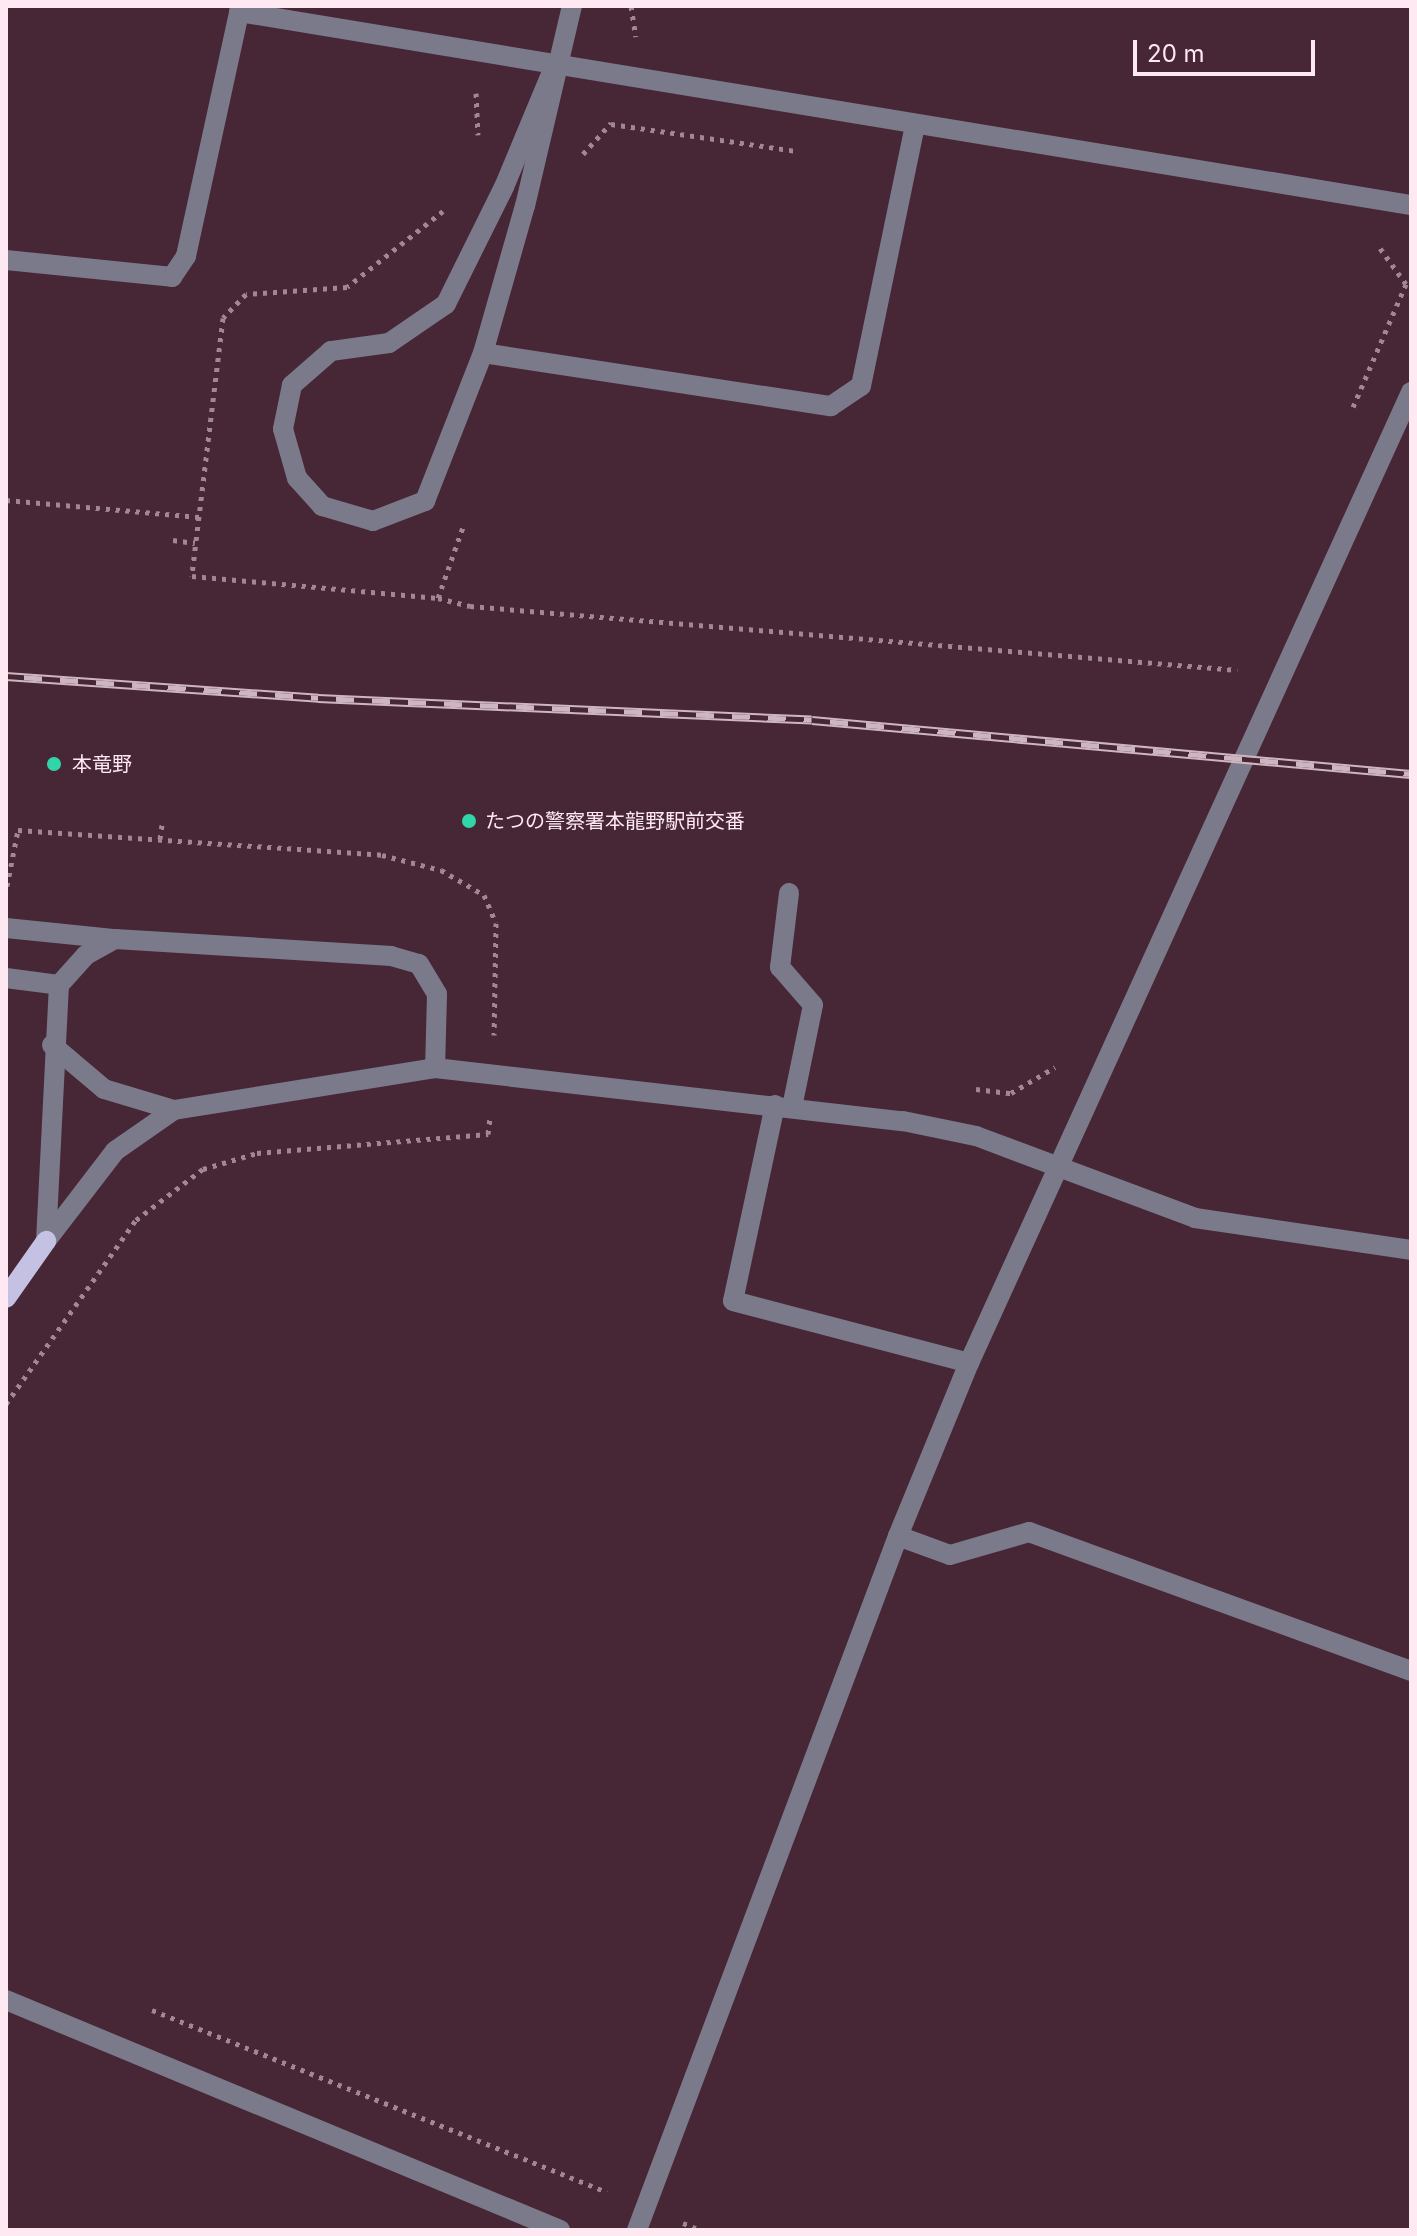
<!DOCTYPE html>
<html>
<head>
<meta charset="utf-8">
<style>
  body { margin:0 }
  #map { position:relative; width:1417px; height:2236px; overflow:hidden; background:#472636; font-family:Inter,"Noto Sans JP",sans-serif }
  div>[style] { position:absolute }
  .path>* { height:5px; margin-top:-2.5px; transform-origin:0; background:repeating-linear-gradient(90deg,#a18693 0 4px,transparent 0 10px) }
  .minor>* { height:20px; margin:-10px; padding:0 10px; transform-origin:10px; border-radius:10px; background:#7b7a8a }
  .major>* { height:20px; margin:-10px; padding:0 10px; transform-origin:10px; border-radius:10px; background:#c4c1e2 }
  .rail>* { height:9px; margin-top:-4.5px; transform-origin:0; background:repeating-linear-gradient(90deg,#472636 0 18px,#ceb6c1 0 36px); box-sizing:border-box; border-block:2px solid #ceb6c1 }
  .dots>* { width:22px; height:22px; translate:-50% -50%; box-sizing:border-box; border:4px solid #472636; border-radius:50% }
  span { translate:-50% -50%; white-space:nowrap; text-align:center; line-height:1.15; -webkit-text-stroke:7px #472636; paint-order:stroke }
  .poi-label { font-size:20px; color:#fee8f2 }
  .left { translate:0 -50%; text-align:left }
  .frame { position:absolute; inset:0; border:8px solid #fee8f2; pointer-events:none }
  .scale { position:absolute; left:1133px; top:40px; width:182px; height:36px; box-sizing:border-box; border:4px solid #fee8f2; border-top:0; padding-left:10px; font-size:24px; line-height:28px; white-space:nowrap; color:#fee8f2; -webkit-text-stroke:6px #472636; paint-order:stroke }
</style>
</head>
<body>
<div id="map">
  <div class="path">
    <i style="left:631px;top:6px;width:31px;rotate:81deg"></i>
    <i style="left:476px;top:93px;width:42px;rotate:87.3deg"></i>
    <i style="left:611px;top:124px;width:188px;rotate:8.3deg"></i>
    <i style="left:583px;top:154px;width:42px;rotate:-47.9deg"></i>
    <i style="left:443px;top:211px;width:122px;rotate:141.6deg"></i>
    <i style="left:347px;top:287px;width:101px;rotate:176deg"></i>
    <i style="left:246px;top:294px;width:33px;rotate:134deg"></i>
    <i style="left:223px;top:318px;width:260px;rotate:96.9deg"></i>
    <i style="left:192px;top:576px;width:247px;rotate:5.1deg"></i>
    <i style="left:438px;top:598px;width:78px;rotate:-70.6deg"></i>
    <i style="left:1353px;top:407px;width:134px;rotate:-66.7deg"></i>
    <i style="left:1406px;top:284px;width:49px;rotate:-125.9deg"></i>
    <i style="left:6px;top:500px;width:194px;rotate:5deg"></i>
    <i style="left:173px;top:540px;width:22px;rotate:8deg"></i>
    <i style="left:438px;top:598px;width:33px;rotate:14deg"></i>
    <i style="left:470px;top:606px;width:770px;rotate:4.77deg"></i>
    <i style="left:160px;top:839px;width:15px;rotate:-82deg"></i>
    <i style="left:7px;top:886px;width:57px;rotate:-78.9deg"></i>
    <i style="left:18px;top:830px;width:365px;rotate:3.9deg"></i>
    <i style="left:382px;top:855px;width:61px;rotate:14.3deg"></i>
    <i style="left:441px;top:870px;width:50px;rotate:30.2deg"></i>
    <i style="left:484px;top:895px;width:30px;rotate:67deg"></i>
    <i style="left:496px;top:923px;width:112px;rotate:91deg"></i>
    <i style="left:976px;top:1089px;width:35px;rotate:7deg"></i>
    <i style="left:1011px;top:1093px;width:51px;rotate:-30.6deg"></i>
    <i style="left:6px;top:1404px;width:225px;rotate:-54.8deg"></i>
    <i style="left:136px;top:1220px;width:84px;rotate:-37.3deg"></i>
    <i style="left:203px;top:1169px;width:56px;rotate:-16.5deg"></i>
    <i style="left:257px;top:1153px;width:232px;rotate:-4.7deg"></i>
    <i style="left:488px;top:1134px;width:17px;rotate:-83deg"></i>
    <i style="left:152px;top:2010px;width:490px;rotate:21.8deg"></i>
    <i style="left:683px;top:2223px;width:18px;rotate:22deg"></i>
  </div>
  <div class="minor">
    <i style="left:554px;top:67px;width:130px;rotate:112.6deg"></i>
    <i style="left:504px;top:187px;width:131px;rotate:116.4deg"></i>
    <i style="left:446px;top:304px;width:69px;rotate:145.6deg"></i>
    <i style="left:389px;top:343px;width:59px;rotate:172.1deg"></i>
    <i style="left:331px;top:351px;width:52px;rotate:138.9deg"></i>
    <i style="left:292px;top:385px;width:45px;rotate:101.6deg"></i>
    <i style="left:283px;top:429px;width:51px;rotate:74.1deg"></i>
    <i style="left:297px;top:478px;width:38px;rotate:48deg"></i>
    <i style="left:322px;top:506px;width:53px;rotate:16.4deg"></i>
    <i style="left:373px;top:521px;width:56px;rotate:-21deg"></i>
    <i style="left:425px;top:501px;width:159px;rotate:-68.6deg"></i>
    <i style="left:483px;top:353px;width:153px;rotate:-74.1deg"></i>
    <i style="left:525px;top:206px;width:205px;rotate:-76.8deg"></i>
    <i style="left:6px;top:260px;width:167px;rotate:5.8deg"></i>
    <i style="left:172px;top:277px;width:25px;rotate:-56deg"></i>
    <i style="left:186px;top:256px;width:250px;rotate:-77.7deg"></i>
    <i style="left:239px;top:12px;width:1188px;rotate:9.35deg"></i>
    <i style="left:483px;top:353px;width:352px;rotate:8.7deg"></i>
    <i style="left:831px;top:406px;width:36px;rotate:-34deg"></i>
    <i style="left:861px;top:386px;width:267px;rotate:-78.3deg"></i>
    <i style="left:789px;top:893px;width:75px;rotate:96.9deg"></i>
    <i style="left:780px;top:967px;width:50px;rotate:49deg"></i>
    <i style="left:813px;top:1005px;width:104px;rotate:101.6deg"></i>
    <i style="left:6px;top:928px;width:110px;rotate:5.8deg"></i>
    <i style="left:6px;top:978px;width:53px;rotate:7.5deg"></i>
    <i style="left:52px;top:1045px;width:68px;rotate:40.2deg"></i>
    <i style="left:104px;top:1089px;width:73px;rotate:16.7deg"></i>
    <i style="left:775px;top:1105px;width:200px;rotate:102.1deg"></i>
    <i style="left:733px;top:1301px;width:244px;rotate:14.7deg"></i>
    <i style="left:46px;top:1241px;width:113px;rotate:-52.5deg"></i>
    <i style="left:115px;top:1151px;width:72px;rotate:-34.8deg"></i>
    <i style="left:174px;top:1110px;width:264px;rotate:-9.1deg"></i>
    <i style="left:435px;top:1068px;width:471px;rotate:6.5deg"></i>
    <i style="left:903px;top:1121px;width:75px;rotate:11.6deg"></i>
    <i style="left:976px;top:1136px;width:234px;rotate:20.5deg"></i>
    <i style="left:1195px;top:1218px;width:218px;rotate:8.4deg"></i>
    <i style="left:46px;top:1241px;width:256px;rotate:-87.1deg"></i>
    <i style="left:59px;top:985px;width:40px;rotate:-48deg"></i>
    <i style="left:86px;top:955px;width:33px;rotate:-29deg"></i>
    <i style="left:115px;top:939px;width:277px;rotate:3.5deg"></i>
    <i style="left:391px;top:956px;width:29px;rotate:16deg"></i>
    <i style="left:419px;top:964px;width:35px;rotate:59deg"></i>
    <i style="left:437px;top:994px;width:74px;rotate:91.5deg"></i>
    <i style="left:898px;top:1536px;width:55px;rotate:20.1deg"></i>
    <i style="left:950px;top:1555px;width:82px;rotate:-16.2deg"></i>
    <i style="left:1029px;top:1532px;width:407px;rotate:20deg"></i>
    <i style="left:6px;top:2000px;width:600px;rotate:22.55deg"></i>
    <i style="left:637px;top:2230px;width:741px;rotate:-69.39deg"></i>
    <i style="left:898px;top:1536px;width:187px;rotate:-67.7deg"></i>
    <i style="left:969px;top:1363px;width:1067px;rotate:-65.52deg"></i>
  </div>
  <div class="major">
    <i style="left:6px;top:1298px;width:70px;rotate:-54.9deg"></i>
  </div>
  <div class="rail">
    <i style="left:6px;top:676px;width:313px;rotate:4deg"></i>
    <i style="left:318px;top:698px;width:494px;rotate:2.5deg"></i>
    <i style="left:812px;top:720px;width:601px;rotate:5.15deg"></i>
  </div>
  <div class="dots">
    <i style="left:54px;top:764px;background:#32d4a9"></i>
    <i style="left:469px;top:821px;background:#32d4a9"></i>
  </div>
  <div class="poi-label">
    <span class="left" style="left:72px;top:764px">本竜野</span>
    <span class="left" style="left:485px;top:821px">たつの警察署本龍野駅前交番</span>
  </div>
  <div class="frame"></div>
  <div class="scale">20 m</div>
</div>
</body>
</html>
